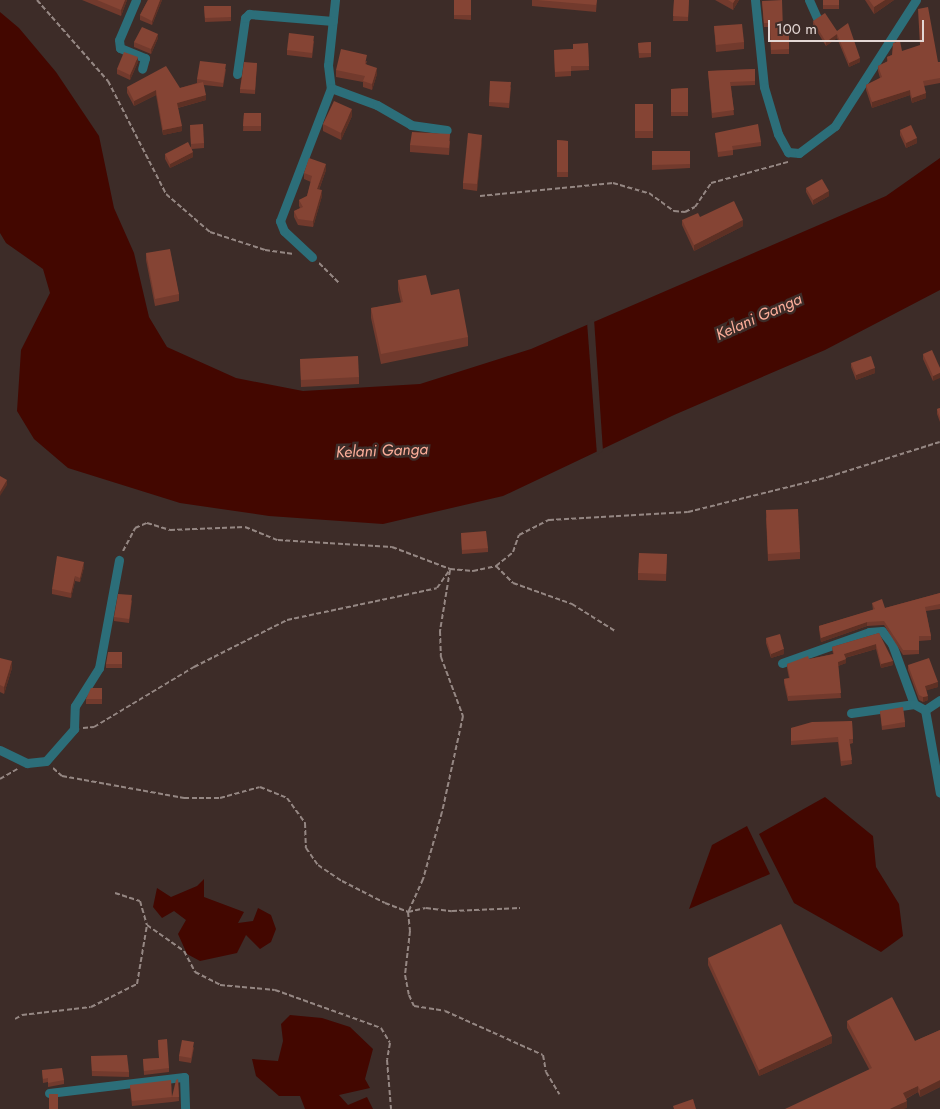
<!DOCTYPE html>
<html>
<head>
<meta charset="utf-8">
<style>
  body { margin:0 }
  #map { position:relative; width:940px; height:1109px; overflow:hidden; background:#3d2c28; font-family:Jost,sans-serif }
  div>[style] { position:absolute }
  .water>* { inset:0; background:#430700 }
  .pier>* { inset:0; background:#3d2c28 }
  .path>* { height:2px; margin-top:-1px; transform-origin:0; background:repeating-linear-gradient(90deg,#958783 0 5px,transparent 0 7.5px) }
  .minor>* { height:9px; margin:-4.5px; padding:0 4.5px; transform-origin:4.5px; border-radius:4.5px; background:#2c6e79 }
  .wall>* { inset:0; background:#723a2d }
  .shaded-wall>* { inset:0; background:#5d3024 }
  .building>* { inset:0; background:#854434 }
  span { translate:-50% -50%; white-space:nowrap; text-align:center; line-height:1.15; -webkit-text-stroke:5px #3d2c28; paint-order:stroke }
  .water-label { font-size:16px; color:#fdae9a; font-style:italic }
  .scale { position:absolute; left:768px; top:20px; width:156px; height:22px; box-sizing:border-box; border:2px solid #e4d8d5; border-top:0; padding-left:6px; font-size:15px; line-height:18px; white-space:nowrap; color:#e4d8d5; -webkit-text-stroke:4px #3d2c28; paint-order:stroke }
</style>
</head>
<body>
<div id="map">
  <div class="water">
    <i style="clip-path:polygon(0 12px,19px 28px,56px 72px,99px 136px,114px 208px,134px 253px,149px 317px,167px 347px,236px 378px,303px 391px,420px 384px,531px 349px,886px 196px,940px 158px,940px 290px,825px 350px,674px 415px,503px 496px,383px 524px,269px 516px,180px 503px,68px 468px,34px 439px,17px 411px,21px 350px,50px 293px,43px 269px,6px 243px,0 233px)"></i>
    <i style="clip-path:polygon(825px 797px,873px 836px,876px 867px,899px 904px,903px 936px,881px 952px,794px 903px,759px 834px)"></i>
    <i style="clip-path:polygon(747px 826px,770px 874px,689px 909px,712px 845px)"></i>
    <i style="clip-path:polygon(204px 879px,204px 897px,244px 912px,238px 923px,253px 921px,258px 908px,271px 915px,276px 929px,271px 942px,260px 949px,246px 935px,237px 953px,200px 961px,187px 954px,178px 934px,186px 920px,174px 911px,162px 918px,153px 907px,157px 888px,171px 897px,197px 886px)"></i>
    <i style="clip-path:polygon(290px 1015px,322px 1018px,350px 1027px,373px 1049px,365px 1079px,370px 1088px,339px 1095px,348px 1105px,367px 1097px,373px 1109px,305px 1109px,300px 1096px,279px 1096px,256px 1076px,252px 1059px,278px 1061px,283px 1041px,281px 1024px)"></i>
  </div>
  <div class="pier">
    <i style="clip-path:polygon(594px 319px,603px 451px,597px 455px,587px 322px)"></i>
  </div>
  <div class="path">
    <i style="left:37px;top:0;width:108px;rotate:48.8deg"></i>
    <i style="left:108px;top:81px;width:127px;rotate:62.8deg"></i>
    <i style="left:166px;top:194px;width:58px;rotate:40.8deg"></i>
    <i style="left:210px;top:232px;width:58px;rotate:18.1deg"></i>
    <i style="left:265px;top:250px;width:29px;rotate:8deg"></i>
    <i style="left:480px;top:196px;width:134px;rotate:-5.6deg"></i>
    <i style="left:613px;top:183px;width:37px;rotate:16deg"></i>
    <i style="left:649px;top:193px;width:31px;rotate:36deg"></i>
    <i style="left:674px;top:211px;width:11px;rotate:5deg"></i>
    <i style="left:685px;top:212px;width:11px;rotate:-27deg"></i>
    <i style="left:695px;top:207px;width:29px;rotate:-56deg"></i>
    <i style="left:711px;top:183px;width:80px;rotate:-15.3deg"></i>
    <i style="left:319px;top:263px;width:28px;rotate:45deg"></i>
    <i style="left:123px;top:551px;width:26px;rotate:-62deg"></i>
    <i style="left:135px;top:528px;width:13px;rotate:-23deg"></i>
    <i style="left:147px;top:523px;width:24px;rotate:17deg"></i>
    <i style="left:170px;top:530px;width:75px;rotate:-2.3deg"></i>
    <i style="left:245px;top:527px;width:35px;rotate:22deg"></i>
    <i style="left:278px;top:540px;width:114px;rotate:3.5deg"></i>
    <i style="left:392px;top:547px;width:62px;rotate:20.8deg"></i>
    <i style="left:450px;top:569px;width:23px;rotate:5deg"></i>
    <i style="left:473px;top:571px;width:24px;rotate:-12deg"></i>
    <i style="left:496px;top:566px;width:22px;rotate:-39deg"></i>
    <i style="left:513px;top:552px;width:18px;rotate:-71deg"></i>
    <i style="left:519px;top:535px;width:34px;rotate:-27deg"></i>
    <i style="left:549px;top:520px;width:139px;rotate:-3.3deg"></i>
    <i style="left:688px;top:512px;width:144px;rotate:-14deg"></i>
    <i style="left:828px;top:477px;width:117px;rotate:-17.4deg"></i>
    <i style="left:496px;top:566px;width:24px;rotate:45deg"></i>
    <i style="left:513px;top:583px;width:63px;rotate:19.6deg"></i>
    <i style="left:572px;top:604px;width:51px;rotate:32.1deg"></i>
    <i style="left:450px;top:570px;width:62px;rotate:99.3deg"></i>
    <i style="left:440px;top:631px;width:26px;rotate:88deg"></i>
    <i style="left:441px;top:657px;width:63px;rotate:69.6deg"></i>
    <i style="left:463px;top:716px;width:98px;rotate:102.3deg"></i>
    <i style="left:442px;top:812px;width:70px;rotate:105.8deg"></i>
    <i style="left:423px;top:879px;width:36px;rotate:114deg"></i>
    <i style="left:408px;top:912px;width:19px;rotate:84deg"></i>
    <i style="left:410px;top:931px;width:44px;rotate:96.5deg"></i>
    <i style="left:405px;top:975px;width:20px;rotate:79deg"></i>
    <i style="left:409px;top:995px;width:12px;rotate:66deg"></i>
    <i style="left:414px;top:1006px;width:31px;rotate:9deg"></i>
    <i style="left:445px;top:1011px;width:107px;rotate:24.2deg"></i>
    <i style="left:543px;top:1055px;width:17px;rotate:80deg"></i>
    <i style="left:546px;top:1072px;width:26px;rotate:59deg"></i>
    <i style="left:83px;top:728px;width:11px;rotate:-5deg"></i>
    <i style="left:94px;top:727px;width:117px;rotate:-31deg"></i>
    <i style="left:194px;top:667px;width:104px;rotate:-26.8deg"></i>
    <i style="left:287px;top:620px;width:153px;rotate:-12deg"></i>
    <i style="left:437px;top:588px;width:21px;rotate:-55deg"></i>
    <i style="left:53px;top:768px;width:12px;rotate:42deg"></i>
    <i style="left:62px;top:776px;width:124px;rotate:10.2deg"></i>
    <i style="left:184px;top:798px;width:36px"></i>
    <i style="left:220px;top:798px;width:41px;rotate:-15.4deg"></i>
    <i style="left:260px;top:787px;width:29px;rotate:22deg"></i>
    <i style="left:287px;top:798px;width:31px;rotate:54deg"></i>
    <i style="left:305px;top:823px;width:25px;rotate:88deg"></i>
    <i style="left:306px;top:848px;width:21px;rotate:55deg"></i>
    <i style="left:318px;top:865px;width:29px;rotate:34deg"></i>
    <i style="left:342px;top:881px;width:48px;rotate:27.1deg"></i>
    <i style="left:385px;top:903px;width:25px;rotate:21deg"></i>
    <i style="left:408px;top:912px;width:18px;rotate:-13deg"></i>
    <i style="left:426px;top:908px;width:26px;rotate:7deg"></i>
    <i style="left:452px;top:911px;width:68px;rotate:-2.5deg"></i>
    <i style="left:0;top:779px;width:20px;rotate:-30deg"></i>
    <i style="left:115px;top:893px;width:26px;rotate:18deg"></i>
    <i style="left:140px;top:901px;width:25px;rotate:74deg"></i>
    <i style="left:147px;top:925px;width:45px;rotate:35.1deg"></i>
    <i style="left:184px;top:951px;width:24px;rotate:62deg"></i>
    <i style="left:195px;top:972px;width:28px;rotate:27deg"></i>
    <i style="left:220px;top:985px;width:55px;rotate:5.2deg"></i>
    <i style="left:275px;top:990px;width:113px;rotate:19.7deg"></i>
    <i style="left:381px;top:1028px;width:17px;rotate:59deg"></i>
    <i style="left:390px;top:1043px;width:17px;rotate:100deg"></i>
    <i style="left:387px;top:1060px;width:49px;rotate:85.3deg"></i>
    <i style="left:15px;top:1019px;width:8px;rotate:-30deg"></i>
    <i style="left:22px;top:1015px;width:69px;rotate:-6.6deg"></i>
    <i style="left:91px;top:1007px;width:51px;rotate:-26.6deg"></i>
    <i style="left:137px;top:984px;width:60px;rotate:-80.4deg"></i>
  </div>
  <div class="minor">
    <i style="left:136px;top:0;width:43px;rotate:113deg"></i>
    <i style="left:119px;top:40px;width:8px;rotate:83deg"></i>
    <i style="left:120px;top:48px;width:27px;rotate:22deg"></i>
    <i style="left:145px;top:58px;width:11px;rotate:105deg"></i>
    <i style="left:335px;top:0;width:65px;rotate:96.1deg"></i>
    <i style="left:328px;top:65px;width:23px;rotate:83deg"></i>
    <i style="left:331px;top:88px;width:49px;rotate:20.3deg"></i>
    <i style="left:377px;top:105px;width:39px;rotate:30deg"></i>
    <i style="left:411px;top:125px;width:36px;rotate:8deg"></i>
    <i style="left:755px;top:0;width:87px;rotate:84.1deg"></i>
    <i style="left:764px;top:87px;width:49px;rotate:73.4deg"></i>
    <i style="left:778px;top:134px;width:21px;rotate:61deg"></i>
    <i style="left:788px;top:152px;width:11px;rotate:5deg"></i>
    <i style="left:799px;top:153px;width:45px;rotate:-36.9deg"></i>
    <i style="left:835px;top:126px;width:150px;rotate:-57.3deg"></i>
    <i style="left:809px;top:0;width:20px;rotate:66deg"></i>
    <i style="left:237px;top:74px;width:57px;rotate:-81.9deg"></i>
    <i style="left:245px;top:18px;width:6px;rotate:-45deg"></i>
    <i style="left:249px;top:14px;width:84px;rotate:4.8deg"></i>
    <i style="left:312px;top:257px;width:38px;rotate:-137deg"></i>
    <i style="left:284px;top:231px;width:11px;rotate:-112deg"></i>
    <i style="left:280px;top:221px;width:142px;rotate:-69deg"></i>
    <i style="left:782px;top:663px;width:92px;rotate:-19.6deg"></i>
    <i style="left:869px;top:632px;width:13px;rotate:-4deg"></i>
    <i style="left:882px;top:631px;width:16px;rotate:52deg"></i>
    <i style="left:892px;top:644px;width:64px;rotate:69.9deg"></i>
    <i style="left:925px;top:710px;width:18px;rotate:-34deg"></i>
    <i style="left:851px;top:713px;width:64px;rotate:-8.1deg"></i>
    <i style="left:914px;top:704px;width:13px;rotate:29deg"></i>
    <i style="left:925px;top:710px;width:84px;rotate:79.8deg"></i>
    <i style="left:0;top:750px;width:30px;rotate:26deg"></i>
    <i style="left:27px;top:763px;width:19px;rotate:-6deg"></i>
    <i style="left:46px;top:761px;width:43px;rotate:-48.8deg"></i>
    <i style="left:74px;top:729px;width:23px;rotate:-88deg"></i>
    <i style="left:75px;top:706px;width:45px;rotate:-57.7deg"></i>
    <i style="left:99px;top:668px;width:110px;rotate:-79.5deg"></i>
    <i style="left:49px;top:1093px;width:136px;rotate:-6.8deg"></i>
    <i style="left:184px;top:1077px;width:32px;rotate:88deg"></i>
  </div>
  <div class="wall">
    <i style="clip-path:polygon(82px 0,127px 0,121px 16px)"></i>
    <i style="clip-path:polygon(148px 0,162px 0,152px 25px,140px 20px,140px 15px)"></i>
    <i style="clip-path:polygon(454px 0,471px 0,471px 20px,454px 19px)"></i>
    <i style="clip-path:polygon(532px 0,597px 0,596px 12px,532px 6px)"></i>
    <i style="clip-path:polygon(674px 0,689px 0,688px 21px,673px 21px)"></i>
    <i style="clip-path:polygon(715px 0,739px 0,733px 10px)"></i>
    <i style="clip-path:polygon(823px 0,839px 0,839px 9px,823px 9px)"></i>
    <i style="clip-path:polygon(865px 0,894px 0,874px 14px)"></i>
    <i style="clip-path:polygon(762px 1px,783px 30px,789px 29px,789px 54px,771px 54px,770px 27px,764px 27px)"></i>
    <i style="clip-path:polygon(204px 6px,231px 6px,231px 21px,205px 22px)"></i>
    <i style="clip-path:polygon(813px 21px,837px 31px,860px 62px,849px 67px,837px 38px,826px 46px,813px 25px)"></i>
    <i style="clip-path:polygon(714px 26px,744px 42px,744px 49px,716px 52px)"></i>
    <i style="clip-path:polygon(158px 38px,151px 54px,134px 47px,134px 42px)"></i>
    <i style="clip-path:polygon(314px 41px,312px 58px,287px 55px,287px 50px)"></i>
    <i style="clip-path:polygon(651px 42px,651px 57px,639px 58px,638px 43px)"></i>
    <i style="clip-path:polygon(588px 43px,589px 70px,571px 71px,571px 76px,555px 77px,554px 50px,573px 49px)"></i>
    <i style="clip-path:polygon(902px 51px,938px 62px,940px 62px,940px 83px,924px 86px,926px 98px,912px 103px,910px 95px,872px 108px,866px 90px,866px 85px,880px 78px,878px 71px,878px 66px,887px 62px,887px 57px)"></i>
    <i style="clip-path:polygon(367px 61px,366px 64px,377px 74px,372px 90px,363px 87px,363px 82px,336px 77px,336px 70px)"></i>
    <i style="clip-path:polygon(138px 62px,130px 80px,117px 74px,117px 69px)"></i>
    <i style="clip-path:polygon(257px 63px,255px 94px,240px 93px,240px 89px)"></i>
    <i style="clip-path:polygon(226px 69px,223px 87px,204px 85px,206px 100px,178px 108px,182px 131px,163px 135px,156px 95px,134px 106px,127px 93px,127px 87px,180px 88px,197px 83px,197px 79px)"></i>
    <i style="clip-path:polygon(755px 69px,755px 85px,731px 86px,734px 115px,712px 118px,708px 71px)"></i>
    <i style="clip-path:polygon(511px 87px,509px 108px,489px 106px,489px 102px)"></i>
    <i style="clip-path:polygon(688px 88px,688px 116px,671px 116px,671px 89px)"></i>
    <i style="clip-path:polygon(635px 104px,653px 104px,653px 138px,635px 138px)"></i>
    <i style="clip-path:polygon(244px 113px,261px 113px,261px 131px,243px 131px)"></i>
    <i style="clip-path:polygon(352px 116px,341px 140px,323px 131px,323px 124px)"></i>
    <i style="clip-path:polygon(190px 125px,204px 143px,204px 148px,192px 149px,193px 157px,170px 168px,165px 159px,165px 154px,191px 147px)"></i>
    <i style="clip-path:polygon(900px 130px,917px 143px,906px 148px,900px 135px)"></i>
    <i style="clip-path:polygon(715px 133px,761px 142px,761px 146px,733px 150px,733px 155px,718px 157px)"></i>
    <i style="clip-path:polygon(557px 140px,568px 141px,568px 177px,557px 177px)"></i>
    <i style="clip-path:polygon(450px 141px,449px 155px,410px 152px,410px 145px)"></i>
    <i style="clip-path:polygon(482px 141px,477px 191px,463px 189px,463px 183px)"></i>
    <i style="clip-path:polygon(652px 151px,690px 164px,690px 168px,652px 170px)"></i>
    <i style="clip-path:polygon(326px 170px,319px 190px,322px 196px,313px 227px,298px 225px,294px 217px,294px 211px,300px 208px,299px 206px,299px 200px,307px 196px,311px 182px,304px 179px,304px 173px)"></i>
    <i style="clip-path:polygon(806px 188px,829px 196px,813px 205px,806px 192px)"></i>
    <i style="clip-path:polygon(682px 220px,743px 226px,694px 251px,682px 225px)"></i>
    <i style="clip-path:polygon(146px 253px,179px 294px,179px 301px,155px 306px,146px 260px)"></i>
    <i style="clip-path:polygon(398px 280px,431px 295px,468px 337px,468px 346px,381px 364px,371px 318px,371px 308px,401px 303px,398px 290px)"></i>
    <i style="clip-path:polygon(923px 354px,940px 368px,933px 381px,923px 359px)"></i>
    <i style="clip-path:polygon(300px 359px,359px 377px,359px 384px,301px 387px)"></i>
    <i style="clip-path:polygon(851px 363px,875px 373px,856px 380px,851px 367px)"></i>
    <i style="clip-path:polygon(940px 408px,940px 422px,937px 414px,937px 409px)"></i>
    <i style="clip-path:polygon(766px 517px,800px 552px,800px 559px,768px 561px)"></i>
    <i style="clip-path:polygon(461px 533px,488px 548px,488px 552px,462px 554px)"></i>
    <i style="clip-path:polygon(667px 554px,666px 581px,638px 580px,638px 573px)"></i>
    <i style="clip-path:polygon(84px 567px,80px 582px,75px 581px,71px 598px,52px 594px,52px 589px)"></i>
    <i style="clip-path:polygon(940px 593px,940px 609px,926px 611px,931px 636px,931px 640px,919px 641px,919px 654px,903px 655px,884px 625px,867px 626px,821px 642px,819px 630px,819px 626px,873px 610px,872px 603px,885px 608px)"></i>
    <i style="clip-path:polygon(132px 600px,129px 623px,114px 621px,114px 617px)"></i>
    <i style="clip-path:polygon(879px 633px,893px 665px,881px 668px,876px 649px,845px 658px,846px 663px,838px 666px,841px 698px,788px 701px,784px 683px,784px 679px,789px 678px,787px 668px,787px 664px,833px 654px,832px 647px)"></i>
    <i style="clip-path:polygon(766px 638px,784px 654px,771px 658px,766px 643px)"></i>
    <i style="clip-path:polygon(122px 652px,122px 668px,106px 668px,106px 664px)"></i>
    <i style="clip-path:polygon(0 658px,12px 668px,4px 694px,0 692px)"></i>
    <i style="clip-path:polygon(908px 665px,938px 687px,926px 690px,928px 700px,923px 702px,919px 700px,908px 670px)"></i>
    <i style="clip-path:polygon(102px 688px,102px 704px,86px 704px,86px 699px)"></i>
    <i style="clip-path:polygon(880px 711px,905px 722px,905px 727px,882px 730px)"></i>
    <i style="clip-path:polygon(852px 721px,853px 743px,850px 744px,852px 764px,841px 766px,838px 742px,791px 745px,791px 728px)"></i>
    <i style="clip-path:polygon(708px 958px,832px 1043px,759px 1076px,708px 965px)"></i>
    <i style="clip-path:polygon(847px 1021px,915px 1041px,940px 1030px,940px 1087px,920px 1097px,918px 1092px,906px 1099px,907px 1108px,869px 1069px,847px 1028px)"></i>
    <i style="clip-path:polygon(158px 1040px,169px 1068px,169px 1072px,144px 1075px,143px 1059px,159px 1058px)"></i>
    <i style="clip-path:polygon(194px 1047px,191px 1063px,179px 1061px,179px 1056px)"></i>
    <i style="clip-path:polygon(91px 1056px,129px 1072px,129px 1077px,92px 1076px)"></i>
    <i style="clip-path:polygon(42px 1070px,64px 1080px,64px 1084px,48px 1087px,48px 1082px,43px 1083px)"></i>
    <i style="clip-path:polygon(178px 1079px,179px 1101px,172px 1102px,172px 1097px)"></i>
    <i style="clip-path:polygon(130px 1085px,172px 1097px,172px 1102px,132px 1106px)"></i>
  </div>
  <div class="shaded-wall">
    <i style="clip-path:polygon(125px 0,127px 0,121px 16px,121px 10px)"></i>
    <i style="clip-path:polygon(160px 0,162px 0,152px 25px,152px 21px)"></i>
    <i style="clip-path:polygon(735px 0,739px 0,733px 10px,733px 3px)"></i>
    <i style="clip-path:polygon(885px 0,894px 0,874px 14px,874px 7px)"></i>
    <i style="clip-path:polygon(158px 34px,158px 38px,151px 54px,151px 49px)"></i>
    <i style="clip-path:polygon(837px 34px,837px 38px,826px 46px,826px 42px)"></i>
    <i style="clip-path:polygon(138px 57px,138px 62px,130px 80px,130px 75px)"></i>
    <i style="clip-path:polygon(860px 58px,860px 62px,849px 67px,849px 63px)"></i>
    <i style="clip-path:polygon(377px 68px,377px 74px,372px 90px,372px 84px)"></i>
    <i style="clip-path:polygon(156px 90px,156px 95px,134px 106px,134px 101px)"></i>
    <i style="clip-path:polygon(910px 90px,910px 95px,872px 108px,872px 102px)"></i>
    <i style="clip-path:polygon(926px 93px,926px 98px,912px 103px,912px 98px)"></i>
    <i style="clip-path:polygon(206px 95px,206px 100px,177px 108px,177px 103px)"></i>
    <i style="clip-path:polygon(352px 109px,352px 116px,341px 140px,341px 133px)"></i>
    <i style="clip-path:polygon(182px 126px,182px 131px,163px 135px,163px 130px)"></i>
    <i style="clip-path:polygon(482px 135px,482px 141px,477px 191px,477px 184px)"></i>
    <i style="clip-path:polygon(917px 138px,917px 143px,906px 148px,906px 143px)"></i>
    <i style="clip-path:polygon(193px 152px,193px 157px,170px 168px,170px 164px)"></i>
    <i style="clip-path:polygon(326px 164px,326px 170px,317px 195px,317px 189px)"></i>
    <i style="clip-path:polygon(322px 190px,322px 196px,313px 227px,313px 221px)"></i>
    <i style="clip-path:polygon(829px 191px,829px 196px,813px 205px,813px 200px)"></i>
    <i style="clip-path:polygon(743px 220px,743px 226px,694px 251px,694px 245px)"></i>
    <i style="clip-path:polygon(875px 368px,875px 373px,856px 380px,856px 375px)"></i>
    <i style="clip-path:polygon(940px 373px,940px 378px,933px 381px,933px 376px)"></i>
    <i style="clip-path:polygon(7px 480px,7px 485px,0 496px,0 492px)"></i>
    <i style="clip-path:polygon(84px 562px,84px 567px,80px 582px,80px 578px)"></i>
    <i style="clip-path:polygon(75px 576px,75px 581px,71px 598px,71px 593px)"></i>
    <i style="clip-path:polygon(867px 622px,867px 626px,821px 642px,821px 638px)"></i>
    <i style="clip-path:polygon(876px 644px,876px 649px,844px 658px,844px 654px)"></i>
    <i style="clip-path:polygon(784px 649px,784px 654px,771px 658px,771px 654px)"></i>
    <i style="clip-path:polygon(846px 659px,846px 663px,838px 666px,838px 662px)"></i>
    <i style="clip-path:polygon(12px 661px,12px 668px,4px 694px,4px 687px)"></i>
    <i style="clip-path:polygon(893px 661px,893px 665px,881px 668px,881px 664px)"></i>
    <i style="clip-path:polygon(938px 682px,938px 687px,925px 691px,925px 686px)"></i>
    <i style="clip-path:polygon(928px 696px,928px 700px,923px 702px,923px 697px)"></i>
    <i style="clip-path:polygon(832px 1036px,832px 1043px,759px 1076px,759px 1070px)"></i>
    <i style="clip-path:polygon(940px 1080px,940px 1087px,920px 1097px,920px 1090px)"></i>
    <i style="clip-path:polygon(918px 1086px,918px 1092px,903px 1100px,903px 1093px)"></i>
    <i style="clip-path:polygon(907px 1101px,907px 1108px,904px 1109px,890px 1109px)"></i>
  </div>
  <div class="building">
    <i style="clip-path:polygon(97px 0,125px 0,121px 10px)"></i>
    <i style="clip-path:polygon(148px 0,160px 0,152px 21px,140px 15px)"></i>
    <i style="clip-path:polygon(454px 0,471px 0,471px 15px,454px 15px)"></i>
    <i style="clip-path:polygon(537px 0,597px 0,596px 5px)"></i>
    <i style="clip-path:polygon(674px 0,689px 0,688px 17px,673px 16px)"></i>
    <i style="clip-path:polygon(728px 0,735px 0,733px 3px)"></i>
    <i style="clip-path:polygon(782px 0,783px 30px,789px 29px,789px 49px,771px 50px,770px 23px,764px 23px,762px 1px)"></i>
    <i style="clip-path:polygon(823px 0,839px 0,839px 5px,823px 5px)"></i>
    <i style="clip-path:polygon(869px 0,885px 0,874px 7px)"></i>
    <i style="clip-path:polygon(204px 6px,231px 6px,231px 17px,205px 18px)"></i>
    <i style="clip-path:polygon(928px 7px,938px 62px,940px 62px,940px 78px,923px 81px,926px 93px,912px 98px,910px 90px,872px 102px,866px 85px,882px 77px,878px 66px,888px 61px,887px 57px,892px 55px,893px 43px,900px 41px,902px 51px,920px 45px,918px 9px)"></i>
    <i style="clip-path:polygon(825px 13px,837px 31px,848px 23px,860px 58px,849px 63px,837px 34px,826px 42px,813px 21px)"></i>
    <i style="clip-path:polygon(742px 24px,744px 42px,716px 45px,714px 26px)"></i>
    <i style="clip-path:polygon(142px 27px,158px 34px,151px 49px,134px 42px)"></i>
    <i style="clip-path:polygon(289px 33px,314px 36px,312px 53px,287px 50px)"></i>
    <i style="clip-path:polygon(651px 42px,651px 53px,639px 53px,638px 43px)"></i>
    <i style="clip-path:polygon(588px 43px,589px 66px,571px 66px,571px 71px,555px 72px,554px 50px,573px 49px,573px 44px)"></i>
    <i style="clip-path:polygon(341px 49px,367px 55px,365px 64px,377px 68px,372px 84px,363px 81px,365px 76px,336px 70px)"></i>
    <i style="clip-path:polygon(124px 52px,138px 57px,130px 75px,117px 69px)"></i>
    <i style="clip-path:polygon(200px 61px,226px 64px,223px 83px,197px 79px)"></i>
    <i style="clip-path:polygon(244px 62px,257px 63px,255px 90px,240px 89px)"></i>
    <i style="clip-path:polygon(166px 66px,180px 88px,203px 82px,206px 95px,177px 103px,182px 126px,163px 130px,156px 90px,134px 101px,127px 87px)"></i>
    <i style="clip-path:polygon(755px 69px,755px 81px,730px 82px,734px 110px,712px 113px,708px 71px)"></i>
    <i style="clip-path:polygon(490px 81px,511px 82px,509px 103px,489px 102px)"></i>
    <i style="clip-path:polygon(688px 88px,688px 112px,671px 112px,671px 89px)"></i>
    <i style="clip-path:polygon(334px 101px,352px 109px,341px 133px,323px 124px)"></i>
    <i style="clip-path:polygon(635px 104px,653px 104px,653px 131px,635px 131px)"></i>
    <i style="clip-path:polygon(244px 113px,261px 113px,261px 126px,243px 126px)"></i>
    <i style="clip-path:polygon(203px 124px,204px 143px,191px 144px,190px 125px)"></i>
    <i style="clip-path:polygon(758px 124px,761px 142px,732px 146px,733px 150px,718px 152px,715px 133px)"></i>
    <i style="clip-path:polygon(911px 125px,917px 138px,906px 143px,900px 130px)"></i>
    <i style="clip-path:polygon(412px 132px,450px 134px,449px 148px,410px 145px)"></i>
    <i style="clip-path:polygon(468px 133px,482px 135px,477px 184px,463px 183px)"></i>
    <i style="clip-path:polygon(557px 140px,568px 141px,568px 172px,557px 172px)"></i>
    <i style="clip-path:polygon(188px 142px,193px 152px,170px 164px,165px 154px)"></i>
    <i style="clip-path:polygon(652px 151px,690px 151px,690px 164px,652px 165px)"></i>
    <i style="clip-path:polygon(309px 158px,326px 164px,317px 189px,322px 190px,313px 221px,298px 219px,294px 211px,303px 207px,299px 200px,307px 196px,312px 176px,304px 173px)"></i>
    <i style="clip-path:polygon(822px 179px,829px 191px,813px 200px,806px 188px)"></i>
    <i style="clip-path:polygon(734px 201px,743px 220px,694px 245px,682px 220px,698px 213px,700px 217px)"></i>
    <i style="clip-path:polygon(170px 249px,179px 294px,155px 299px,146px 253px)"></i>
    <i style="clip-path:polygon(426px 275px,431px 295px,459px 289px,468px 337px,381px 354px,371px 308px,403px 302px,398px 280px)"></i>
    <i style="clip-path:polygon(932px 350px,940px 368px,940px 373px,933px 376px,923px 354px)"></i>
    <i style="clip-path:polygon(358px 356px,359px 377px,301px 380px,300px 359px)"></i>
    <i style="clip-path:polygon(871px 356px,875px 368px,856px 375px,851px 363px)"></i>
    <i style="clip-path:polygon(940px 408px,940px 418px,937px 409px)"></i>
    <i style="clip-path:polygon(0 476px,7px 480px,0 492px)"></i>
    <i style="clip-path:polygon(798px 509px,800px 552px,768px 554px,766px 510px)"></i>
    <i style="clip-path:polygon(486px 531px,488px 548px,462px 550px,461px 533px)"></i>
    <i style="clip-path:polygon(639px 553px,667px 554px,666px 574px,638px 573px)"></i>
    <i style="clip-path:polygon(57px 556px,84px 562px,80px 578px,75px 576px,71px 593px,52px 589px)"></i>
    <i style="clip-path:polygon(940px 593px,940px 604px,925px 607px,931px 636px,919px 636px,919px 650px,903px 650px,884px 621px,867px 622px,821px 638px,819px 626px,875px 609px,872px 603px,882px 599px,885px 608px)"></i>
    <i style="clip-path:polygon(118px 594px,132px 595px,129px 619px,114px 617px)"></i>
    <i style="clip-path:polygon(879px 633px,893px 661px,881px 664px,876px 644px,844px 654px,846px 659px,838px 662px,841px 693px,788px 696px,784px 679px,790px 678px,787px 664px,808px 656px,809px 659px,834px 654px,832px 647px)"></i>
    <i style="clip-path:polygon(780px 634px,784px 649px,771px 654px,766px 638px)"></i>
    <i style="clip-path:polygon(108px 652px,122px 652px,122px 664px,106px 664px)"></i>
    <i style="clip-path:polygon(0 658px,12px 661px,4px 687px,0 685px)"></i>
    <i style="clip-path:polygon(929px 658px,938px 682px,925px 686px,928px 696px,923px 697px,919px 695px,908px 665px)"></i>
    <i style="clip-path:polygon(91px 688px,102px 688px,102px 699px,86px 699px)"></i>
    <i style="clip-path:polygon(903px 707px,905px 722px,882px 726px,880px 711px)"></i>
    <i style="clip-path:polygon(852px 721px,853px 739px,849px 739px,852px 760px,841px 761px,838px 737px,791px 741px,791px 728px,812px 722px)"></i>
    <i style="clip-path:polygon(781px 924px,832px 1036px,759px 1070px,708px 958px)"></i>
    <i style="clip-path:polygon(892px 997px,915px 1041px,940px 1030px,940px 1080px,920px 1090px,918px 1086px,903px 1093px,907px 1101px,890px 1109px,785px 1109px,872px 1068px,847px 1021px)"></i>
    <i style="clip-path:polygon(167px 1039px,169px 1068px,144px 1071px,143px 1059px,159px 1058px,158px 1040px)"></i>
    <i style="clip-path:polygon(182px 1040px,194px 1042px,191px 1058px,179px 1056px)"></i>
    <i style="clip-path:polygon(127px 1055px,129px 1072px,92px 1071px,91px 1056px)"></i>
    <i style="clip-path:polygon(62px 1068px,64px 1080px,48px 1083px,48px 1078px,43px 1079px,42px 1070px)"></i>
    <i style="clip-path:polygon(178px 1079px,179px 1097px,172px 1097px,176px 1080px)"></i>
    <i style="clip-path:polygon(171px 1080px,172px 1097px,132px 1101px,130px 1085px)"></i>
    <i style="clip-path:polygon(49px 1094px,58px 1094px,58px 1109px,49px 1109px)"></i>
    <i style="clip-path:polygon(693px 1099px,696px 1109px,674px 1109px,673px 1106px)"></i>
  </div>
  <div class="water-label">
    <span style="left:759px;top:317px;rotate:-24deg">Kelani Ganga</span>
    <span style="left:382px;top:451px;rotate:-2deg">Kelani Ganga</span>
  </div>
  <div class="scale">100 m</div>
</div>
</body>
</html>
